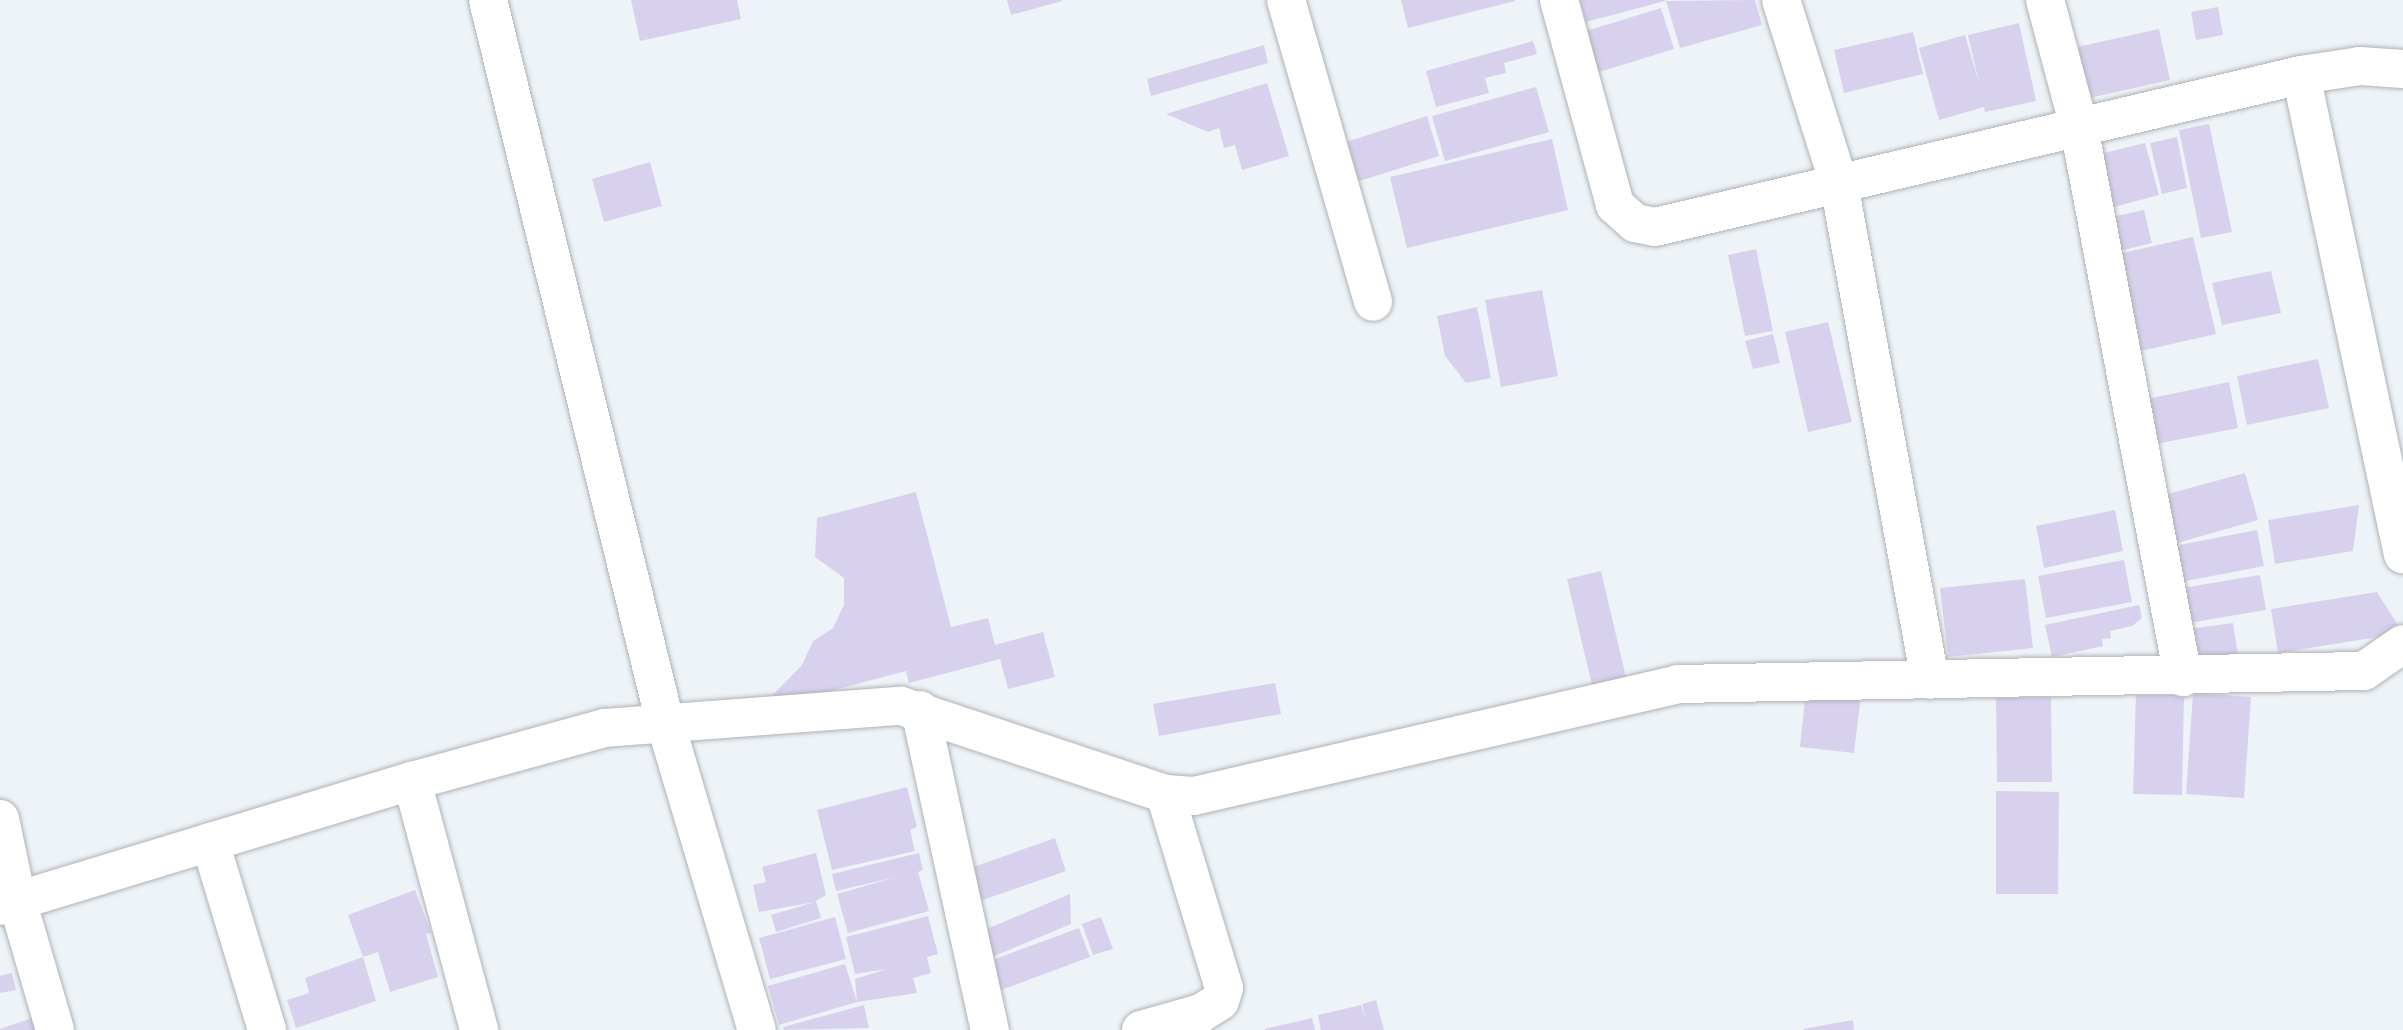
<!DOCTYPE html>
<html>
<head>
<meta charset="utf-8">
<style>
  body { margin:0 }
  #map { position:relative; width:2403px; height:1030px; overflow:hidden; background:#eef3f7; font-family:"PT Sans",sans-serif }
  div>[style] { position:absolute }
  .building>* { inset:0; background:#d8d1ee }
  .roads { filter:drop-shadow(0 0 2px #aeb2b7) drop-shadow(0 0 2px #aeb2b7) }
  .street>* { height:38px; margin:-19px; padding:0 19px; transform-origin:19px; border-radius:19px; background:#fff }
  span { translate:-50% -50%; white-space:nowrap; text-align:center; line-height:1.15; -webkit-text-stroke:5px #fff; paint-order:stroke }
</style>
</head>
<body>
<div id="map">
  <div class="building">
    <i style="clip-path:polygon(631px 0,737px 0,741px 19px,640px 41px)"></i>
    <i style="clip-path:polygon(1007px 0,1062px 0,1062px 1px,1011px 15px)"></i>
    <i style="clip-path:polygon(1401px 0,1515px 0,1515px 1px,1408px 28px)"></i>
    <i style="clip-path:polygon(1580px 0,1665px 0,1665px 1px,1586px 22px)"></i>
    <i style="clip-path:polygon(1755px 0,1762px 25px,1680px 48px,1666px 1px)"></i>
    <i style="clip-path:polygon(2218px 7px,2223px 35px,2196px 40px,2191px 12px)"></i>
    <i style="clip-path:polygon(1661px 8px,1674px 49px,1596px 73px,1583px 32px)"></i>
    <i style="clip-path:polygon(2019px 23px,2036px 101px,1985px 112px,1984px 107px,1939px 120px,1919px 48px,1965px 35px,1979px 83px,1968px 35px)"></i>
    <i style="clip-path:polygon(2159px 29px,2170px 80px,2089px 98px,2077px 47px)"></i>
    <i style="clip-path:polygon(1913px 32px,1923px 74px,1844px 93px,1834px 50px)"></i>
    <i style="clip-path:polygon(1533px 41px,1537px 54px,1504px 63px,1506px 73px,1485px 78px,1489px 93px,1436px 107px,1426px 71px)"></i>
    <i style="clip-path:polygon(1264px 45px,1268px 63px,1151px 96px,1147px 79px)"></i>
    <i style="clip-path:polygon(1267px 83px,1289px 156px,1242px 170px,1235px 145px,1224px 148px,1219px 128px,1208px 132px,1166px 114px)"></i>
    <i style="clip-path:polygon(1536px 87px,1549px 132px,1445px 161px,1432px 116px)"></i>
    <i style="clip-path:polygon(1427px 116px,1439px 156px,1353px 183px,1340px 144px)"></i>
    <i style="clip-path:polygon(2209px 124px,2232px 232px,2201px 238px,2179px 130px)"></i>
    <i style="clip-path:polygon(2177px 137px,2187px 188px,2162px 194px,2150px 143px)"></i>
    <i style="clip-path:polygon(1552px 139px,1568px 210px,1407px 248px,1390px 177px)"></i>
    <i style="clip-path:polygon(2145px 143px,2159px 195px,2103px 210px,2088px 157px)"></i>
    <i style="clip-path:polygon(650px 162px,662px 206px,604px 222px,592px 179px)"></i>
    <i style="clip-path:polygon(2144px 210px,2152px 243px,2115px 252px,2107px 218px)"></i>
    <i style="clip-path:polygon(2193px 237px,2216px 334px,2132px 353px,2109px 256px)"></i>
    <i style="clip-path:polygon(1756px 249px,1773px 331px,1745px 336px,1728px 255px)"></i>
    <i style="clip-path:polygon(2271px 271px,2281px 313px,2222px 325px,2212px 283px)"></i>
    <i style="clip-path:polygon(1542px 290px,1558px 376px,1501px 387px,1485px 300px)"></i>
    <i style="clip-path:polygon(1477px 307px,1491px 378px,1466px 383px,1445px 356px,1437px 316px)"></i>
    <i style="clip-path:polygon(1828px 322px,1852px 422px,1808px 432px,1785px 332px)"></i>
    <i style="clip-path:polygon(1773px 334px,1780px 363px,1753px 369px,1745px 341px)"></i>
    <i style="clip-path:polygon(2318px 359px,2329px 408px,2247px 425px,2237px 376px)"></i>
    <i style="clip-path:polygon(2229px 382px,2238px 428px,2156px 444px,2147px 399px)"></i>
    <i style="clip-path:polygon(2245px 473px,2258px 520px,2177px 543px,2164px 495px)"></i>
    <i style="clip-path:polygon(916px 492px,951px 627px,988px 618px,995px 645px,1043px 632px,1055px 677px,1008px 689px,1000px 659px,909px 683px,906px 671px,758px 710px,802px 665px,813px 641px,833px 628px,844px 605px,844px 578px,815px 557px,817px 518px)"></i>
    <i style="clip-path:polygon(2359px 505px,2353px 551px,2275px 564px,2268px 520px)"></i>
    <i style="clip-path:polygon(2115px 510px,2123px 551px,2044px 568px,2036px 526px)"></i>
    <i style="clip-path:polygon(2257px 530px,2264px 566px,2181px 582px,2174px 546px)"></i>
    <i style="clip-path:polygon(2124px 560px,2132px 602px,2046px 618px,2038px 576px)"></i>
    <i style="clip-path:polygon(1601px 571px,1628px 686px,1594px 694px,1567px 579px)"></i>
    <i style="clip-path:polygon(2260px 575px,2266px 610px,2177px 625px,2171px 590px)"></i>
    <i style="clip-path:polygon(2025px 579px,2033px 648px,1948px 657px,1940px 588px)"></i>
    <i style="clip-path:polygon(2377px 592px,2403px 633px,2278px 653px,2271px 609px)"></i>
    <i style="clip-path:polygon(2139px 605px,2142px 618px,2132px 626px,2110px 631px,2111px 638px,2102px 639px,2103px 646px,2052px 657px,2045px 625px)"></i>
    <i style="clip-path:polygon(2233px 623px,2238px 655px,2187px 662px,2182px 630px)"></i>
    <i style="clip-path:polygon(1275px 683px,1281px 714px,1159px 736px,1153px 704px)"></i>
    <i style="clip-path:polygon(1806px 689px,1861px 695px,1854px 753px,1800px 747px)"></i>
    <i style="clip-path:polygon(2193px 693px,2251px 697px,2244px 798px,2186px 794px)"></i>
    <i style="clip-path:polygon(2136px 695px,2184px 695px,2182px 795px,2133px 794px)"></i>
    <i style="clip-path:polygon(2051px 697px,2052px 782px,1997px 782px,1996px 698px)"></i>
    <i style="clip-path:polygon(907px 787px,917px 827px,910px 830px,915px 851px,832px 870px,817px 810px)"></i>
    <i style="clip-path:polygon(1996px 791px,2059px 792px,2058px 894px,1996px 894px)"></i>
    <i style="clip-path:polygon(1055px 838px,1066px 871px,974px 903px,962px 871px)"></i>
    <i style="clip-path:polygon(816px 853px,826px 895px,816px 901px,821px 918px,776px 932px,771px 915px,815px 902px,759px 912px,753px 885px,766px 882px,762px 867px)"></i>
    <i style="clip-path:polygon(919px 853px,923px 870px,918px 872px,929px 911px,848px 933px,837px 894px,896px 877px,836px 891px,832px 874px)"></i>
    <i style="clip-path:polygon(415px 890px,431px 933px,426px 934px,438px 977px,390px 992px,378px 952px,363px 957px,348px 915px)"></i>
    <i style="clip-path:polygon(1070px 894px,1071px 924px,992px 957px,982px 931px)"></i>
    <i style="clip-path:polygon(928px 916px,938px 954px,927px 957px,931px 973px,913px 978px,917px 993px,857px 1002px,855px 979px,887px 969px,855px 974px,846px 937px)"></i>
    <i style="clip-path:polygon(835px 917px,846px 959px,770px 979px,759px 938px)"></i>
    <i style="clip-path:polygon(1101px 917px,1113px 949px,1093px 955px,1082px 924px)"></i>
    <i style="clip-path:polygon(1079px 928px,1090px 957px,1001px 990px,990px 961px)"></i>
    <i style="clip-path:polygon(363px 957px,376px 1001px,296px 1028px,287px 1000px,309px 993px,305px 978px)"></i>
    <i style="clip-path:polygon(845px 964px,857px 1002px,779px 1025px,768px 986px)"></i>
    <i style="clip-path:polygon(12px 973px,16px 990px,0 993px,0 976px)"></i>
    <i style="clip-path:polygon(1376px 1000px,1384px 1030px,1321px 1030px,1318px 1015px,1361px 1005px,1366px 1021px,1362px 1004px)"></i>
    <i style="clip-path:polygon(864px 1005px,869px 1028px,784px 1030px,783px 1027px)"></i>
    <i style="clip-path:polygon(35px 1017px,39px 1030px,0 1030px,0 1029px)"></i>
    <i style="clip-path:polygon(1312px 1018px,1315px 1030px,1265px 1030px,1265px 1029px)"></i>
    <i style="clip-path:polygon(1853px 1020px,1854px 1030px,1804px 1030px,1803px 1029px)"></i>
  </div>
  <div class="roads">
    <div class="street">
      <i style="left:488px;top:0;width:743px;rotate:76.23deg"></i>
      <i style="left:665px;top:722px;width:321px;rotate:73.4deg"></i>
      <i style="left:1286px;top:0;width:314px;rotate:73.9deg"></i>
      <i style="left:1559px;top:0;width:213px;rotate:74.7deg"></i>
      <i style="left:1615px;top:205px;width:27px;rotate:42deg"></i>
      <i style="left:1635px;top:223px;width:20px;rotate:11deg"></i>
      <i style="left:1655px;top:227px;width:664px;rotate:-13.24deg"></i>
      <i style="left:2301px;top:75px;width:60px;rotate:-8.7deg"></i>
      <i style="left:2360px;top:66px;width:43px;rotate:4deg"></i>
      <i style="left:1781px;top:0;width:193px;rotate:72.5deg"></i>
      <i style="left:1839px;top:184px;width:504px;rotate:79.6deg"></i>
      <i style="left:2045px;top:0;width:131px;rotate:75deg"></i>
      <i style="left:2079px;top:127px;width:560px;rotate:79.29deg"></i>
      <i style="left:2301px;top:75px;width:490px;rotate:78deg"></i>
      <i style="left:920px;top:710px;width:328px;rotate:77.7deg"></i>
      <i style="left:412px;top:781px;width:258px;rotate:74.9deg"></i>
      <i style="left:0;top:819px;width:83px;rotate:78.1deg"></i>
      <i style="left:17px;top:900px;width:135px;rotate:73.7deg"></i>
      <i style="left:210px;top:842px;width:196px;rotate:73.1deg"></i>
      <i style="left:0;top:906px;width:431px;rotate:-16.9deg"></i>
      <i style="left:412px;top:781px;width:200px;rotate:-15.4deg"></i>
      <i style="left:605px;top:728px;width:297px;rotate:-4.3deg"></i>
      <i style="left:901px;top:706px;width:278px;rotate:18.4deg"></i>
      <i style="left:1165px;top:794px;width:29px;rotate:4deg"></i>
      <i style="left:1194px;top:796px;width:497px;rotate:-13deg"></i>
      <i style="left:1678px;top:684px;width:686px;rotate:-1.09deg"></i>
      <i style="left:2364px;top:671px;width:47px;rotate:-34.7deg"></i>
      <i style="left:1141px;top:1030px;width:62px;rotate:-15.8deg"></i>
      <i style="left:1201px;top:1013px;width:22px;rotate:-32deg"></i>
      <i style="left:1220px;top:1001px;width:14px;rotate:-73deg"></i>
      <i style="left:1224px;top:988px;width:203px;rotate:-106.9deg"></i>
    </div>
  </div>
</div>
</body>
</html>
